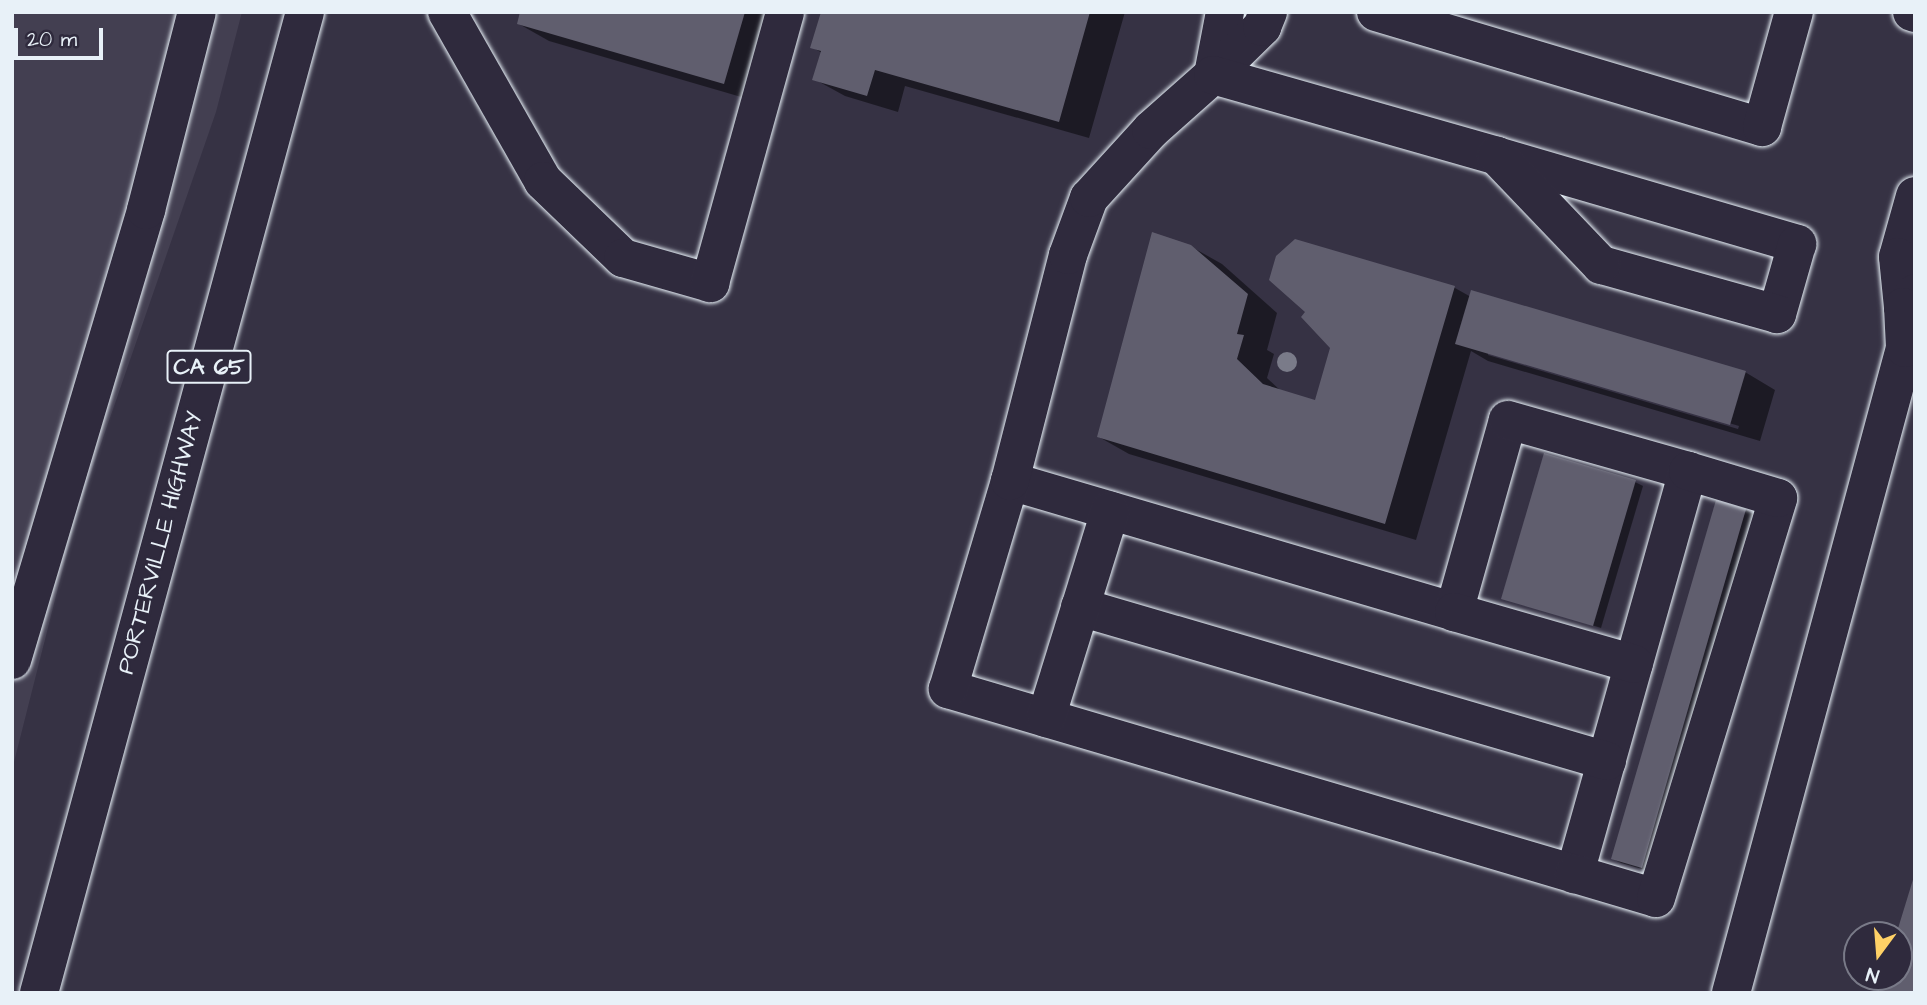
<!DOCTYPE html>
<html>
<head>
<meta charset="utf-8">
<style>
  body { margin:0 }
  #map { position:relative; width:1927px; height:1005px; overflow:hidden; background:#363244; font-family:"Architects Daughter",sans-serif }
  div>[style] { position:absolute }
  .built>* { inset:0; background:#433f51 }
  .shadow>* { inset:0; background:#0007 }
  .building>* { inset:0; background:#605e6e }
  .roads { filter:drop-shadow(0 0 2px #e8f1f8) drop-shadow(0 0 2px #e8f1f8) }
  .minor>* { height:38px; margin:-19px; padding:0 19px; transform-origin:19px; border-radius:19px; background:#2f2a3d }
  .highway>* { height:38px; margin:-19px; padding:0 19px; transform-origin:19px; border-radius:19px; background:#2f2a3d }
  .trees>* { width:20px; height:20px; margin:-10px; border-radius:50%; background:#7a7b89 }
  span { translate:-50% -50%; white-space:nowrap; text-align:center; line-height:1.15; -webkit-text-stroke:5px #2f2a3d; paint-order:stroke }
  .shield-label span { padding:2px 5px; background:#2f2a3d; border:2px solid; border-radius:5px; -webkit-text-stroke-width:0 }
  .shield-label { font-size:23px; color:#e8f1f8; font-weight:700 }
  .street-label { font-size:24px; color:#e8f1f8 }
  .frame { position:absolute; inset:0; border:14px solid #e8f1f8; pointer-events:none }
  .north { position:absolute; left:1843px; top:921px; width:70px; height:70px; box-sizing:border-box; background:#2f2a3d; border:2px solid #797a88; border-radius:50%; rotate:196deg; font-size:19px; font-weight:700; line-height:28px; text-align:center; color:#e8f1f8 }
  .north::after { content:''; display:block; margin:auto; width:24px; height:32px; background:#ffd166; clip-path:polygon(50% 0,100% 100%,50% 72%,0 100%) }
  .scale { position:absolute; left:14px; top:28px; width:89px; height:32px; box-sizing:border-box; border:4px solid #e8f1f8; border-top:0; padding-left:9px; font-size:21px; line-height:24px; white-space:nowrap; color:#e8f1f8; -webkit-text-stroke:5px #2f2a3d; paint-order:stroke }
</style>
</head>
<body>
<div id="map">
  <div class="built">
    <i style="clip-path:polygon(12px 12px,242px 12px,216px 112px,77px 513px,12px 770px)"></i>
  </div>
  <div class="shadow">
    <i style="clip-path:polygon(522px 12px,780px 12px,755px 101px,549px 41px,519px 24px)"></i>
    <i style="clip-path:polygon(822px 12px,1125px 12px,1089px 138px,905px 86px,898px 112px,845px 96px,814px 79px,822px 53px,812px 47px)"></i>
    <i style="clip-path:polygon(evenodd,1295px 241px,1455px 288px,1471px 297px,1745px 372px,1775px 390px,1760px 441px,1488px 361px,1471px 351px,1416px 540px,1129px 454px,1099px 437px,1190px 246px,1222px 264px,1277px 313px,1267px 350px,1274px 354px,1267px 378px,1281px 391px,1316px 402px,1332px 348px,1308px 312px,1295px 241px,1488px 352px,1739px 426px,1738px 429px,1488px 355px,1488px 352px)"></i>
    <i style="clip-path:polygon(1635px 482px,1643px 486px,1601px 628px,1503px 598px)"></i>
    <i style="clip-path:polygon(1746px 510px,1753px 514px,1649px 871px,1621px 863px,1613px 859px)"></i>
  </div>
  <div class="building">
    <i style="clip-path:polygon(520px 12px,745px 12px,724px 84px,517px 24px)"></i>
    <i style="clip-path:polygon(821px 12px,1090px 12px,1059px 122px,875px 70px,867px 96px,812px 80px,821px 51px,810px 48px)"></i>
    <i style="clip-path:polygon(1152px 232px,1191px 245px,1248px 294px,1237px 334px,1244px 335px,1237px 359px,1263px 384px,1315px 400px,1330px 348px,1301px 317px,1305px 312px,1269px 280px,1276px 256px,1295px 239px,1455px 286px,1385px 524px,1097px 437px)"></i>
    <i style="clip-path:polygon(1471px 290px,1746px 371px,1730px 425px,1455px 344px)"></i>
    <i style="clip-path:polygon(1544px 453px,1636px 480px,1593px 626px,1501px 599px)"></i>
    <i style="clip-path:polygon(1716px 500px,1746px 509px,1642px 868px,1611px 859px)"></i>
    <i style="clip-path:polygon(1915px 873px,1915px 993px,1879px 993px,1884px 977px,1899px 977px,1896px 935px)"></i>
  </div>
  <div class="roads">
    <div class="minor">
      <i style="left:447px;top:12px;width:194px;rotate:60.4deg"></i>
      <i style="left:543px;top:181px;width:111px;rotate:43.9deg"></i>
      <i style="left:623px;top:258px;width:91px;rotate:16deg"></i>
      <i style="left:710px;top:283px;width:281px;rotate:-74.5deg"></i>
      <i style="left:1225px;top:12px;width:64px;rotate:100.8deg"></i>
      <i style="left:1213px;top:75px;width:69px;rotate:-44.4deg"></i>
      <i style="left:1262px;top:27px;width:16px;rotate:-68deg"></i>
      <i style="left:1376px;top:12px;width:403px;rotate:16.6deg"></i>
      <i style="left:1762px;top:127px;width:119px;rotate:-74.5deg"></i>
      <i style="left:1912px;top:12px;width:3px;rotate:18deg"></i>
      <i style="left:1915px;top:196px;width:63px;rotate:105.6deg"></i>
      <i style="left:1898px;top:257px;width:50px;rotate:84.3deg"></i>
      <i style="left:1903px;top:307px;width:18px;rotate:-49deg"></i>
      <i style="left:1010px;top:481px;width:463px;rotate:16.4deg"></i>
      <i style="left:1454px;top:612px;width:199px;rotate:-74.3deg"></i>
      <i style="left:1508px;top:420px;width:187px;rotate:15.8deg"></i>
      <i style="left:1688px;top:471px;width:419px;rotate:105.7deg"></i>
      <i style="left:1575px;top:874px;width:654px;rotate:-163.56deg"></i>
      <i style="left:948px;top:689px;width:217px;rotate:-73.4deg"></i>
      <i style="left:1010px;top:481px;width:233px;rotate:-75.6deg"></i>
      <i style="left:1068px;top:255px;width:61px;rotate:-69.8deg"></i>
      <i style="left:1089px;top:198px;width:92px;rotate:-47.6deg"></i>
      <i style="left:1151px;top:130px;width:83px;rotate:-41.6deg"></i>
      <i style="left:1213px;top:75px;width:295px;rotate:15.9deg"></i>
      <i style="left:1497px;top:156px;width:313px;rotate:16.3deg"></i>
      <i style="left:1797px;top:244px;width:73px;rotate:105.9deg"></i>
      <i style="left:1777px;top:314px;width:183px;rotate:-164.4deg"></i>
      <i style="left:1601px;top:265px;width:151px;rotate:-133.7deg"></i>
      <i style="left:1080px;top:607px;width:549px;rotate:16.29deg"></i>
      <i style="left:1454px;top:612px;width:187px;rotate:16.1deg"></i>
      <i style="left:12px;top:660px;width:470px;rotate:-73.4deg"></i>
      <i style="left:146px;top:210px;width:204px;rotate:-75.6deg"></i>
      <i style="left:1046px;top:718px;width:217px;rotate:-72.8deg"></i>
      <i style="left:1575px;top:874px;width:84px;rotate:16.5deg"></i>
      <i style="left:1656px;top:898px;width:418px;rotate:-73deg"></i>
      <i style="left:1778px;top:498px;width:94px;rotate:-163.3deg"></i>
      <i style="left:1731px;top:993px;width:668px;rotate:-74.9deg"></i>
      <i style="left:1905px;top:348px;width:41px;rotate:-92.8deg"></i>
    </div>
    <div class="highway">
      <i style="left:39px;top:993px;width:1016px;rotate:-74.83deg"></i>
    </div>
  </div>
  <div class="trees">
    <i style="left:1287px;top:362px"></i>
  </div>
  <div class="shield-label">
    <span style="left:209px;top:367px">CA 65</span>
  </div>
  <div class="street-label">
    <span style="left:161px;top:543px;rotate:-75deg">PORTERVILLE HIGHWAY</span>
  </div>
  <div class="frame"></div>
  <div class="north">N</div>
  <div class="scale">20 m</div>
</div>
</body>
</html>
